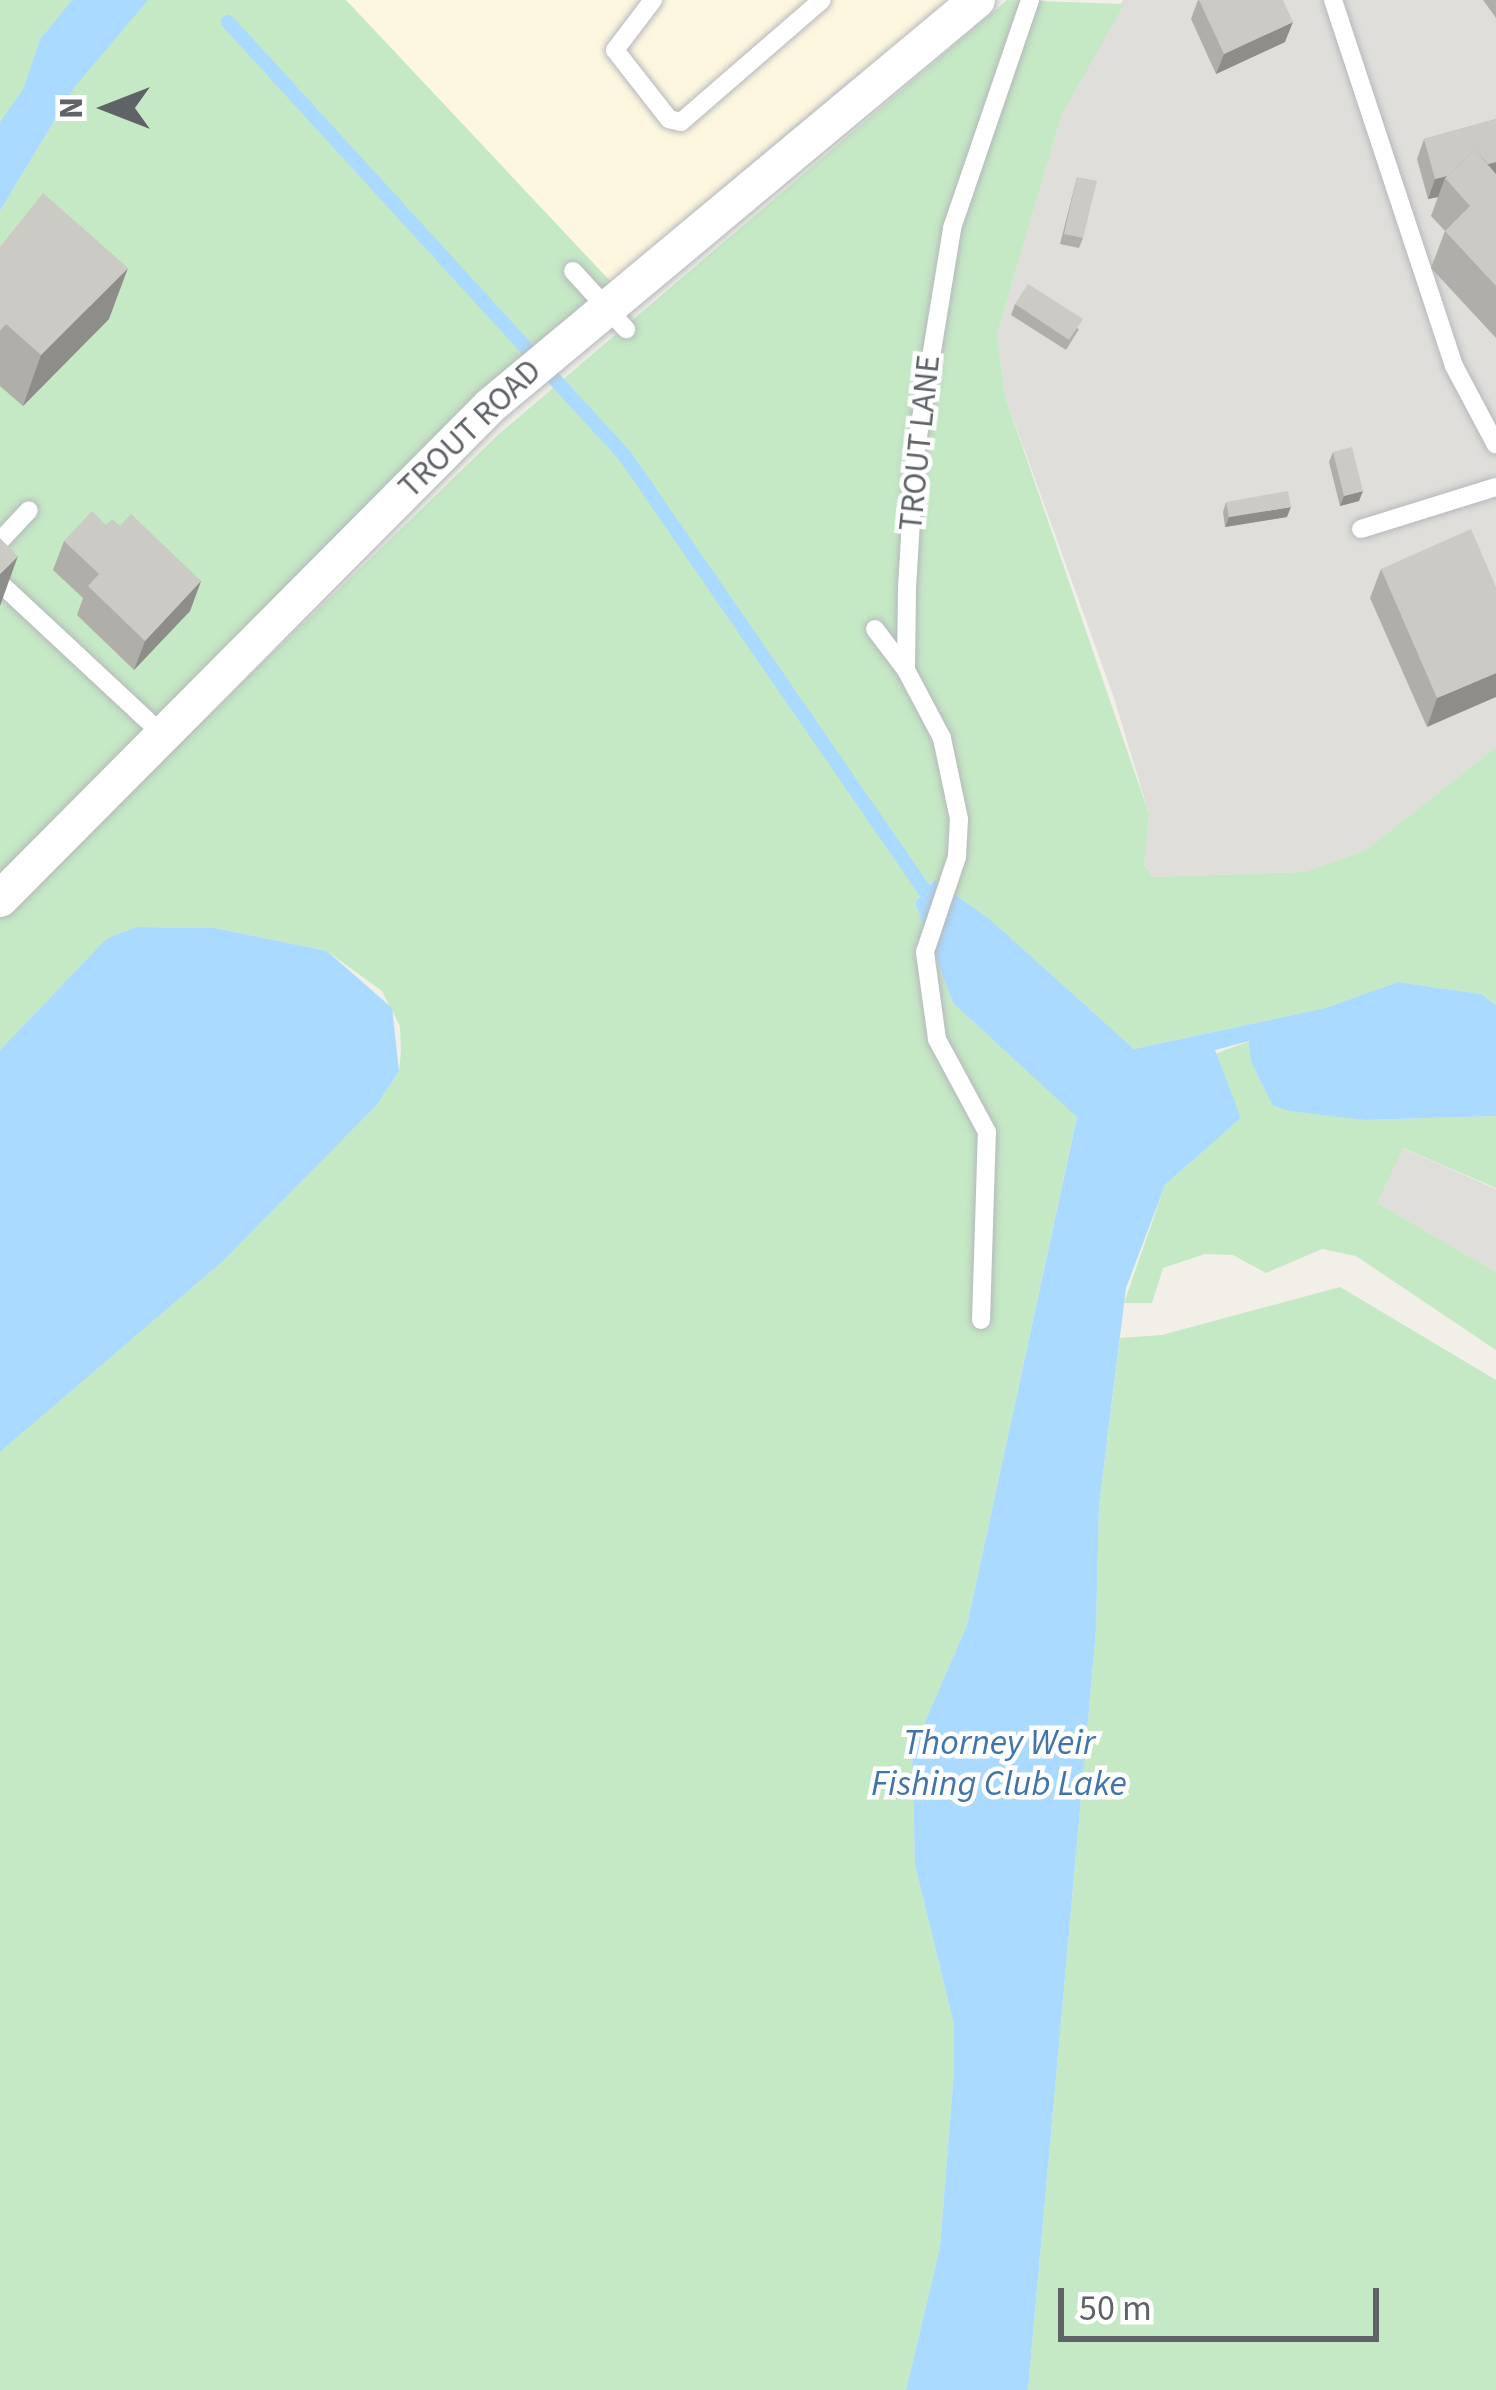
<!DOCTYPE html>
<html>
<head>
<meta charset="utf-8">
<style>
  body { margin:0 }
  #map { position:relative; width:1496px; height:2390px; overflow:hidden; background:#f1efe8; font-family:"Source Sans 3",sans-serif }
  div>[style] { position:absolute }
  .commercial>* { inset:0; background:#fef7e0 }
  .industrial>* { inset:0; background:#e0deda }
  .green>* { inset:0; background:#c5e8c5 }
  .water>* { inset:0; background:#aadaff }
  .stream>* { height:14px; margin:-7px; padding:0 7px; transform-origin:7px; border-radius:7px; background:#aadaff }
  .roads { filter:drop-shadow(0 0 3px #b5b8bc) drop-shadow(0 0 3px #b5b8bc) }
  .service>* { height:18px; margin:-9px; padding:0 9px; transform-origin:9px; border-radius:9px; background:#fff }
  .minor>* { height:36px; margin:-18px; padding:0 18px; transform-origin:18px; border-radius:18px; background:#fff }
  .wall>* { inset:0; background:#afaea9 }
  .shaded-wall>* { inset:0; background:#8f8d8a }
  .building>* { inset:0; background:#cccac5 }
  span { translate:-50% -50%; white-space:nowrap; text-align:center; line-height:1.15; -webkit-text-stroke:9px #fff; paint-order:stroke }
  .street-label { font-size:33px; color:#5f6368 }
  .water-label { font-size:36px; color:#4174aa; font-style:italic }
  .north { position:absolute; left:48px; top:48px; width:120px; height:120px; -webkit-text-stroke:9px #fff; paint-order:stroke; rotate:270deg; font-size:33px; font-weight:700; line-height:48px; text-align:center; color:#5f6368 }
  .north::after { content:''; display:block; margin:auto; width:42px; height:54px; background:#5f6368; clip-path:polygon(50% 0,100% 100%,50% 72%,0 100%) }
  .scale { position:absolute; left:1058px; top:2288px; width:321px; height:54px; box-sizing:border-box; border:6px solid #5f6368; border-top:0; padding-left:15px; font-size:36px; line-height:42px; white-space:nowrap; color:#5f6368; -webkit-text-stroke:9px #fff; paint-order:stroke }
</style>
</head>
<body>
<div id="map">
  <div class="commercial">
    <i style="clip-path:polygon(346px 0,972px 0,849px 79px,611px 282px)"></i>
  </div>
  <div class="industrial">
    <i style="clip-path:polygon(1123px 0,1496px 0,1496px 747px,1366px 850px,1304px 872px,1151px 877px,1144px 863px,1149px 814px,1114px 698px,1005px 396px,997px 334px,1062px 114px)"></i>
    <i style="clip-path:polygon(1402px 1148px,1496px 1189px,1496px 1272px,1377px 1203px)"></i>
  </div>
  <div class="green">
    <i style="clip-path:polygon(0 0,72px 0,40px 39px,23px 89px,0 122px)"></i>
    <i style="clip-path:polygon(147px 0,346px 0,611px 282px,0 877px,0 211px,74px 88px)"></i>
    <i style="clip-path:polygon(1007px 0,1124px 4px,1062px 114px,997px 334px,1005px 396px,1149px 814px,1144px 864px,1152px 877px,1304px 872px,1366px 850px,1496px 747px,1496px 1005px,1481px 994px,1398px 982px,1325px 1008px,1134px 1049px,992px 921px,949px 892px,962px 846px,950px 756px,909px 670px,877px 626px,870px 634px,902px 673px,952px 788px,956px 840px,942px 886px,933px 880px,915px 902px,953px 1003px,1077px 1116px,967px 1625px,912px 1752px,915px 1865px,954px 2025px,954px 2071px,940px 2247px,906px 2390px,0 2390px,0 1452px,222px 1262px,376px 1106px,399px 1071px,401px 1051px,400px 1026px,382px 991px,327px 951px,215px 928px,136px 927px,106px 939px,0 1050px,0 917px,498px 435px)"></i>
    <i style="clip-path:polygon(1250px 1041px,1251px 1062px,1274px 1107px,1365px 1120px,1496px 1116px,1496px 1188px,1403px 1148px,1377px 1203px,1496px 1272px,1496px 1350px,1356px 1256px,1322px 1249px,1266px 1273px,1233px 1255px,1205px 1254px,1163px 1268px,1152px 1303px,1124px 1303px,1165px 1185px,1241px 1118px,1212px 1055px)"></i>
    <i style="clip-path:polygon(1340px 1287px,1496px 1380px,1496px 2390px,1028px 2390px,1096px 1631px,1099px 1506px,1120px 1338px,1162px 1335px)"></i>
  </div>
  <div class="water">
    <i style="clip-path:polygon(72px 0,148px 0,74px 88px,0 211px,0 122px,23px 89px,40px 39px)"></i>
    <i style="clip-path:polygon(934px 880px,992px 921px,1134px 1049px,1325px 1008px,1398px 982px,1481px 994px,1496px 1005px,1496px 1116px,1365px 1120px,1290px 1111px,1273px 1106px,1251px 1062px,1249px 1041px,1215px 1050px,1241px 1118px,1165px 1185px,1126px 1288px,1099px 1506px,1096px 1631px,1028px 2390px,906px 2390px,940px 2247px,954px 2071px,954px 2025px,915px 1865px,912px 1752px,967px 1625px,1077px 1117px,953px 1003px,915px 902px)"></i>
    <i style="clip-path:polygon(136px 927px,215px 928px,327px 951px,392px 1008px,399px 1071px,376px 1106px,222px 1262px,0 1452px,0 1050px,106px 939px)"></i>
  </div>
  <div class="stream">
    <i style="left:228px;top:22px;width:588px;rotate:47.55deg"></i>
    <i style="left:625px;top:456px;width:528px;rotate:55.41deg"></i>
  </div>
  <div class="roads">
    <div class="service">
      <i style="left:653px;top:0;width:63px;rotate:127.2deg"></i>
      <i style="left:615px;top:50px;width:88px;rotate:52deg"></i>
      <i style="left:669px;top:119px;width:12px;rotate:14deg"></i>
      <i style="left:681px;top:122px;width:186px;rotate:-40.9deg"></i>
      <i style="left:1333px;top:0;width:385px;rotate:71.7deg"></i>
      <i style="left:1454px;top:366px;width:89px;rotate:62deg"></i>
      <i style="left:573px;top:271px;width:79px;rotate:47.6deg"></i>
      <i style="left:1361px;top:529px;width:141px;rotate:-17.3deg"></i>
      <i style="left:0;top:541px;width:42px;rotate:-46.9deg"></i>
      <i style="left:0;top:583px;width:220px;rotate:43deg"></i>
      <i style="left:875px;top:629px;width:51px;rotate:52.9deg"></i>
      <i style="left:981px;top:1320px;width:188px;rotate:-88.2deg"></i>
      <i style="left:987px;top:1132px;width:106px;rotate:-118.3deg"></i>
      <i style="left:937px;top:1039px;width:88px;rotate:-97.9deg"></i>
      <i style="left:925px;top:952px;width:100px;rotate:-71.4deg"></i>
      <i style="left:957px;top:857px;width:38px;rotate:-87deg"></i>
      <i style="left:959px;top:819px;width:83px;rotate:-101.9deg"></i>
      <i style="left:942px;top:738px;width:77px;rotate:-117.9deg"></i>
      <i style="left:906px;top:670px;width:82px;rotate:-89.3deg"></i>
      <i style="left:907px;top:588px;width:133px;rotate:-86.6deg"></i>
      <i style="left:915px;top:455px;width:230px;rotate:-80.7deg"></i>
      <i style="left:952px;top:228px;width:241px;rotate:-71.1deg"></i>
    </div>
    <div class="minor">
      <i style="left:0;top:899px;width:695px;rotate:-45.17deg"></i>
      <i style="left:490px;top:406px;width:634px;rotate:-39.82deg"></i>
    </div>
  </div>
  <div class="wall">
    <i style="clip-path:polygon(1198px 0,1285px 42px,1216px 74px,1191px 19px)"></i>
    <i style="clip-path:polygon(1483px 0,1496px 0,1496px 18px)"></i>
    <i style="clip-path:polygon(1496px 119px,1496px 338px,1431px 268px,1445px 231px,1431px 216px,1438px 197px,1428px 199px,1417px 159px,1424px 139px)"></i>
    <i style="clip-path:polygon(1077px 177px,1083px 238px,1079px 248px,1060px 244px)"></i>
    <i style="clip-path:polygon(0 247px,109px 319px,23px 406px,0 386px)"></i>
    <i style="clip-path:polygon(1015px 304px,1079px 329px,1066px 350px,1011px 315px)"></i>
    <i style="clip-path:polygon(1333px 452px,1359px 501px,1340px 506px,1329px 462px)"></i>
    <i style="clip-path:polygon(1226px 502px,1287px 517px,1225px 527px,1223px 512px)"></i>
    <i style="clip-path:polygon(106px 525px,120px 526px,201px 581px,190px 611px,134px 670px,77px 615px,83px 598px,53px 570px,64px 541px)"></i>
    <i style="clip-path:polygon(1381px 569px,1496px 587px,1427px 727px,1370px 598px)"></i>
  </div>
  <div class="shaded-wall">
    <i style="clip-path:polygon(1293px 22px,1285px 42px,1216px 74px,1224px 54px)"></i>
    <i style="clip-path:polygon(1496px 162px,1496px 180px,1445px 178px,1438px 197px,1428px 199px,1435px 179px)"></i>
    <i style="clip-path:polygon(128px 268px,109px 319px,23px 406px,41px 355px)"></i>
    <i style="clip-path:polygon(1363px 491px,1359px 501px,1340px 506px,1344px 496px)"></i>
    <i style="clip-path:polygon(1291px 507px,1287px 517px,1225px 527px,1229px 517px)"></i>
    <i style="clip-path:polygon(18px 556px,0 606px,0 574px)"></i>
    <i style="clip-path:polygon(201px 581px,190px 611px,134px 670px,145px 641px)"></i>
    <i style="clip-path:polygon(1496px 673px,1496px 697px,1427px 727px,1437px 698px)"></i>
  </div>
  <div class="building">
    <i style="clip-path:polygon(1199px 0,1283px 0,1293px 22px,1224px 54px)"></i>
    <i style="clip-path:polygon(1496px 119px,1496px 162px,1488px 164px,1475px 150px,1447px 176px,1435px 179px,1424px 139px)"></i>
    <i style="clip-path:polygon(1475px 150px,1496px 174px,1496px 286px,1445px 231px,1470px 206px,1445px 178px)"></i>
    <i style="clip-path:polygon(1077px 177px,1097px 181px,1083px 238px,1064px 234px)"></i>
    <i style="clip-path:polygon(43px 193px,128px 268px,41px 355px,6px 324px,0 331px,0 247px)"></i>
    <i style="clip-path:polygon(1028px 284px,1083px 319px,1069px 340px,1015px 304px)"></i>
    <i style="clip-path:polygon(1352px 447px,1363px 491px,1344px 496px,1333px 452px)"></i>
    <i style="clip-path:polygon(1288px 491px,1291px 507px,1229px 517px,1226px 502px)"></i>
    <i style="clip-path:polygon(92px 511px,106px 525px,112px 519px,120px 526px,131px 514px,201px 581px,145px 641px,88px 586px,99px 574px,64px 541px)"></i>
    <i style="clip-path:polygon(1471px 529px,1496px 587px,1496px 673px,1437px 698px,1381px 569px)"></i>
    <i style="clip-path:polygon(0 538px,18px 556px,0 574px)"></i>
  </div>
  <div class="street-label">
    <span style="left:470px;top:429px;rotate:-44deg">TROUT ROAD</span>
    <span style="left:920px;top:443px;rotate:-84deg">TROUT LANE</span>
  </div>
  <div class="water-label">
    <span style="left:999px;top:1763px">Thorney Weir<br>Fishing Club Lake</span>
  </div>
  <div class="north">N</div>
  <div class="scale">50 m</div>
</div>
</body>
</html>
